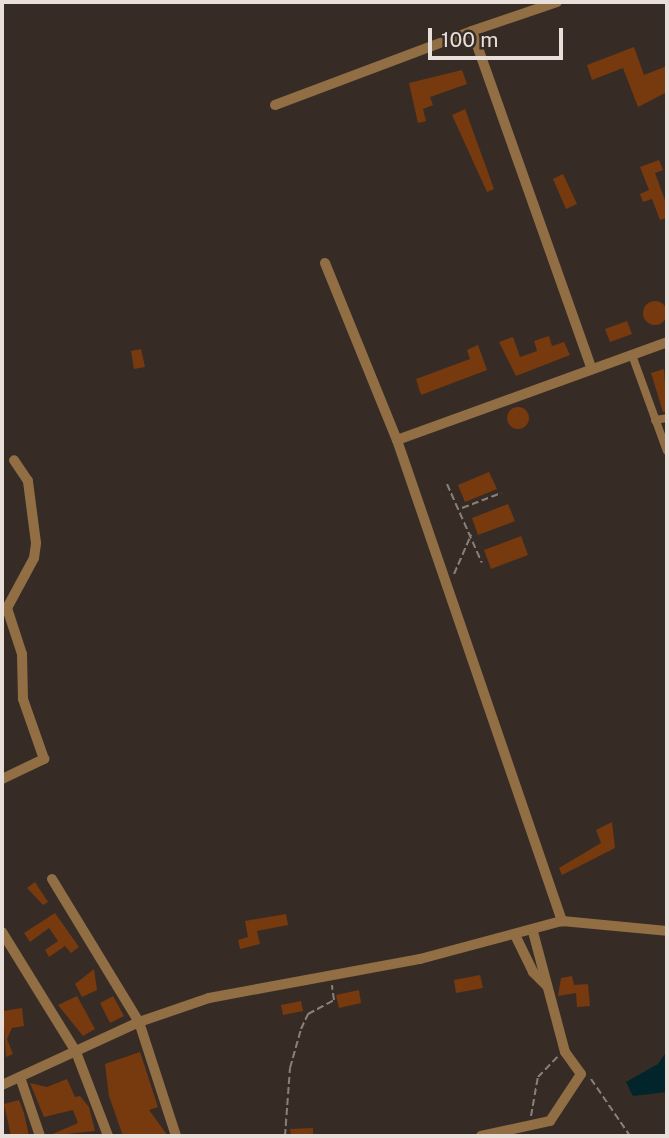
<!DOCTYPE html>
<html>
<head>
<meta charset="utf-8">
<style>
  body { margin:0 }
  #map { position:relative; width:669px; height:1138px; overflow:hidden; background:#372c25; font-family:"Public Sans",sans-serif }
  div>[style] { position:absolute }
  .water>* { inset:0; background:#01252a }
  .building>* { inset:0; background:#77390e }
  .round { border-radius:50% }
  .path>* { height:2px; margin-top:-1px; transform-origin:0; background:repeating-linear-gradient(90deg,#8a807b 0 7px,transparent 0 10.5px) }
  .pedestrian>* { height:8px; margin:-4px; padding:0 4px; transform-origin:4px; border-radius:4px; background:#916e44 }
  .minor>* { height:10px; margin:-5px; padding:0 5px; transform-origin:5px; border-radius:5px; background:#916e44 }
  span { translate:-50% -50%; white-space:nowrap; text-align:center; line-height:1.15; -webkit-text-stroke:7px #372c25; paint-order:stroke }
  .frame { position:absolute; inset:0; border:4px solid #e8dfdb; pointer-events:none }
  .scale { position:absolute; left:428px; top:28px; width:135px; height:32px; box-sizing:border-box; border:4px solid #e8dfdb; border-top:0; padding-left:9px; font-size:21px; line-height:24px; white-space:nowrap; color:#e8dfdb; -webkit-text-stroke:5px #372c25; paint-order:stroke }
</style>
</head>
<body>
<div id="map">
  <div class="water">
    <i style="clip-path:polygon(667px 1051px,667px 1092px,633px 1096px,626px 1082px,658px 1064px)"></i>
  </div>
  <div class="building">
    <i style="clip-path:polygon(634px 47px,644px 75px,667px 66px,667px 92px,638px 107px,623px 68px,592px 80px,587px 65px)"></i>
    <i style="clip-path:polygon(462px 70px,467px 84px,430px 97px,433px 105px,423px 109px,426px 121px,418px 123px,409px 83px)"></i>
    <i style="clip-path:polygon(465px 109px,494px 189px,487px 192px,452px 115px)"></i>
    <i style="clip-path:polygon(659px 160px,663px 170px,655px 173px,667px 206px,667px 218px,660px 220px,652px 199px,643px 202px,640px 194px,649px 190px,640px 167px)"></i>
    <i style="clip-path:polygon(563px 174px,577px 204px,566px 209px,553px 179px)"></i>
    <i class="round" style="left:643px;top:301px;width:24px;height:24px"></i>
    <i style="clip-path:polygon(627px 321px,632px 334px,610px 342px,605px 329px)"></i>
    <i style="clip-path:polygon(549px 336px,552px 346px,564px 342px,570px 355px,516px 376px,499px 342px,513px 337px,520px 357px,537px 351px,534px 341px)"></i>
    <i style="clip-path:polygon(478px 345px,487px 370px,421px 395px,416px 379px,470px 359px,467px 350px)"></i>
    <i style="clip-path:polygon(141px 349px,145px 367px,134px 369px,131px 351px)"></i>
    <i style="clip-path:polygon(664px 369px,667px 412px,663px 412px,651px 373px)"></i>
    <i class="round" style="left:507px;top:407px;width:22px;height:22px"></i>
    <i style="clip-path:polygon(489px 472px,497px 489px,465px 502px,458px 485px)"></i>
    <i style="clip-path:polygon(508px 504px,515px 521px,478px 535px,472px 518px)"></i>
    <i style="clip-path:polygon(521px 536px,528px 555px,491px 569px,484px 550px)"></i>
    <i style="clip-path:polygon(612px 822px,615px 848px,562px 875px,559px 868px,601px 843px,596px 830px)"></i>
    <i style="clip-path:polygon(35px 882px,48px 902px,43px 905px,27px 888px)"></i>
    <i style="clip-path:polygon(55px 913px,79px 947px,71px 953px,65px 946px,49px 957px,45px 950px,58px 941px,49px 928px,30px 942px,24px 933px)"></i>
    <i style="clip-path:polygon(286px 914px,288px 925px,257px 931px,260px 944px,240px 949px,238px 940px,248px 937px,245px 921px)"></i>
    <i style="clip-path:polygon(94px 969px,97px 990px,82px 997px,75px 984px)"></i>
    <i style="clip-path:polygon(480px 975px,483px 988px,456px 993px,454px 980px)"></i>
    <i style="clip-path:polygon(572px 976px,574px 985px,588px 984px,590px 1006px,577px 1007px,576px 993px,558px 996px,561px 978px)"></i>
    <i style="clip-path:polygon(359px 990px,361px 1003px,339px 1008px,336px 995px)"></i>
    <i style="clip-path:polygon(77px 996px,95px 1029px,83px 1036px,58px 1005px)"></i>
    <i style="clip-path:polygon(113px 996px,124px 1016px,110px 1023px,100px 1003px)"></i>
    <i style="clip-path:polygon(301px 1001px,303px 1011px,283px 1015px,281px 1005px)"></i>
    <i style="clip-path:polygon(22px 1008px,24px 1026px,12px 1028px,7px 1039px,13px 1054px,6px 1057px,3px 1011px)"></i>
    <i style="clip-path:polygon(140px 1052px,158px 1107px,149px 1110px,168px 1136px,123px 1136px,109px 1096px,105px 1064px)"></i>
    <i style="clip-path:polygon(67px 1079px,75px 1097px,80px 1096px,89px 1107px,95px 1131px,48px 1136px,78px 1123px,73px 1110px,44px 1117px,30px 1083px,47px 1087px)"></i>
    <i style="clip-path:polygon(19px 1100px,24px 1113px,29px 1136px,11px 1136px,4px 1104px)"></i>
    <i style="clip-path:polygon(313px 1128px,313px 1136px,291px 1136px,290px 1129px)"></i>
  </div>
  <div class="path">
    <i style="left:447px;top:484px;width:86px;rotate:66.1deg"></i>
    <i style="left:462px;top:508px;width:42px;rotate:-21deg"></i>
    <i style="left:454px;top:574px;width:43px;rotate:-66.4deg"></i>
    <i style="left:591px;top:1079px;width:69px;rotate:55.6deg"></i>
    <i style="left:531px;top:1116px;width:40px;rotate:-80deg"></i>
    <i style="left:538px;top:1077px;width:29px;rotate:-46deg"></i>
    <i style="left:285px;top:1136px;width:68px;rotate:-85.8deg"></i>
    <i style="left:290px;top:1068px;width:41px;rotate:-74.2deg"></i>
    <i style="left:301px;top:1029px;width:17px;rotate:-65deg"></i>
    <i style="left:308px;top:1014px;width:30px;rotate:-28deg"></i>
    <i style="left:334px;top:1000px;width:15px;rotate:-98deg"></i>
  </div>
  <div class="pedestrian">
    <i style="left:632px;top:355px;width:102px;rotate:70deg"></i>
    <i style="left:655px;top:420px;width:12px;rotate:-9deg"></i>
  </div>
  <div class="minor">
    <i style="left:557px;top:2px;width:90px;rotate:161.2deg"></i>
    <i style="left:472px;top:31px;width:359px;rotate:70.5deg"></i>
    <i style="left:275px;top:105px;width:210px;rotate:-20.6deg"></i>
    <i style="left:325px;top:263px;width:191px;rotate:67.9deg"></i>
    <i style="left:397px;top:440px;width:509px;rotate:71.07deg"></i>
    <i style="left:397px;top:440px;width:287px;rotate:-19.9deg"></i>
    <i style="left:2px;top:779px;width:47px;rotate:-25.5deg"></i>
    <i style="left:44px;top:759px;width:64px;rotate:-109.3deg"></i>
    <i style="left:23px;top:699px;width:45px;rotate:-91.3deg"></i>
    <i style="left:22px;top:654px;width:48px;rotate:-108.1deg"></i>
    <i style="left:7px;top:608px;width:57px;rotate:-61.6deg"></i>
    <i style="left:34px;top:558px;width:15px;rotate:-82deg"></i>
    <i style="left:36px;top:543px;width:63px;rotate:-97.4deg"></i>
    <i style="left:28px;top:481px;width:25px;rotate:-124deg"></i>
    <i style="left:52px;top:879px;width:167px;rotate:58.7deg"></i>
    <i style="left:139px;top:1022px;width:120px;rotate:72deg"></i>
    <i style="left:2px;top:932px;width:141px;rotate:58.3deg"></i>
    <i style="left:76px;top:1052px;width:90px;rotate:69.1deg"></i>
    <i style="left:516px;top:937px;width:39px;rotate:64deg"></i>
    <i style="left:533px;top:972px;width:20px;rotate:45deg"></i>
    <i style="left:20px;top:1077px;width:62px;rotate:71.3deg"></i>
    <i style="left:2px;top:1085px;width:151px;rotate:-24.7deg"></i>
    <i style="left:139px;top:1022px;width:74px;rotate:-18.9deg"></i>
    <i style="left:209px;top:998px;width:215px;rotate:-10.5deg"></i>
    <i style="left:420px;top:959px;width:147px;rotate:-15deg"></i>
    <i style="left:562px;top:921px;width:105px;rotate:5.4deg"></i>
    <i style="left:481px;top:1136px;width:71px;rotate:-12.3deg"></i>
    <i style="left:550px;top:1121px;width:56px;rotate:-56.6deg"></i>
    <i style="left:581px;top:1074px;width:27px;rotate:-126deg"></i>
    <i style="left:565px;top:1052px;width:124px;rotate:-104.9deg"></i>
  </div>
  <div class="frame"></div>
  <div class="scale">100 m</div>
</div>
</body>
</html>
